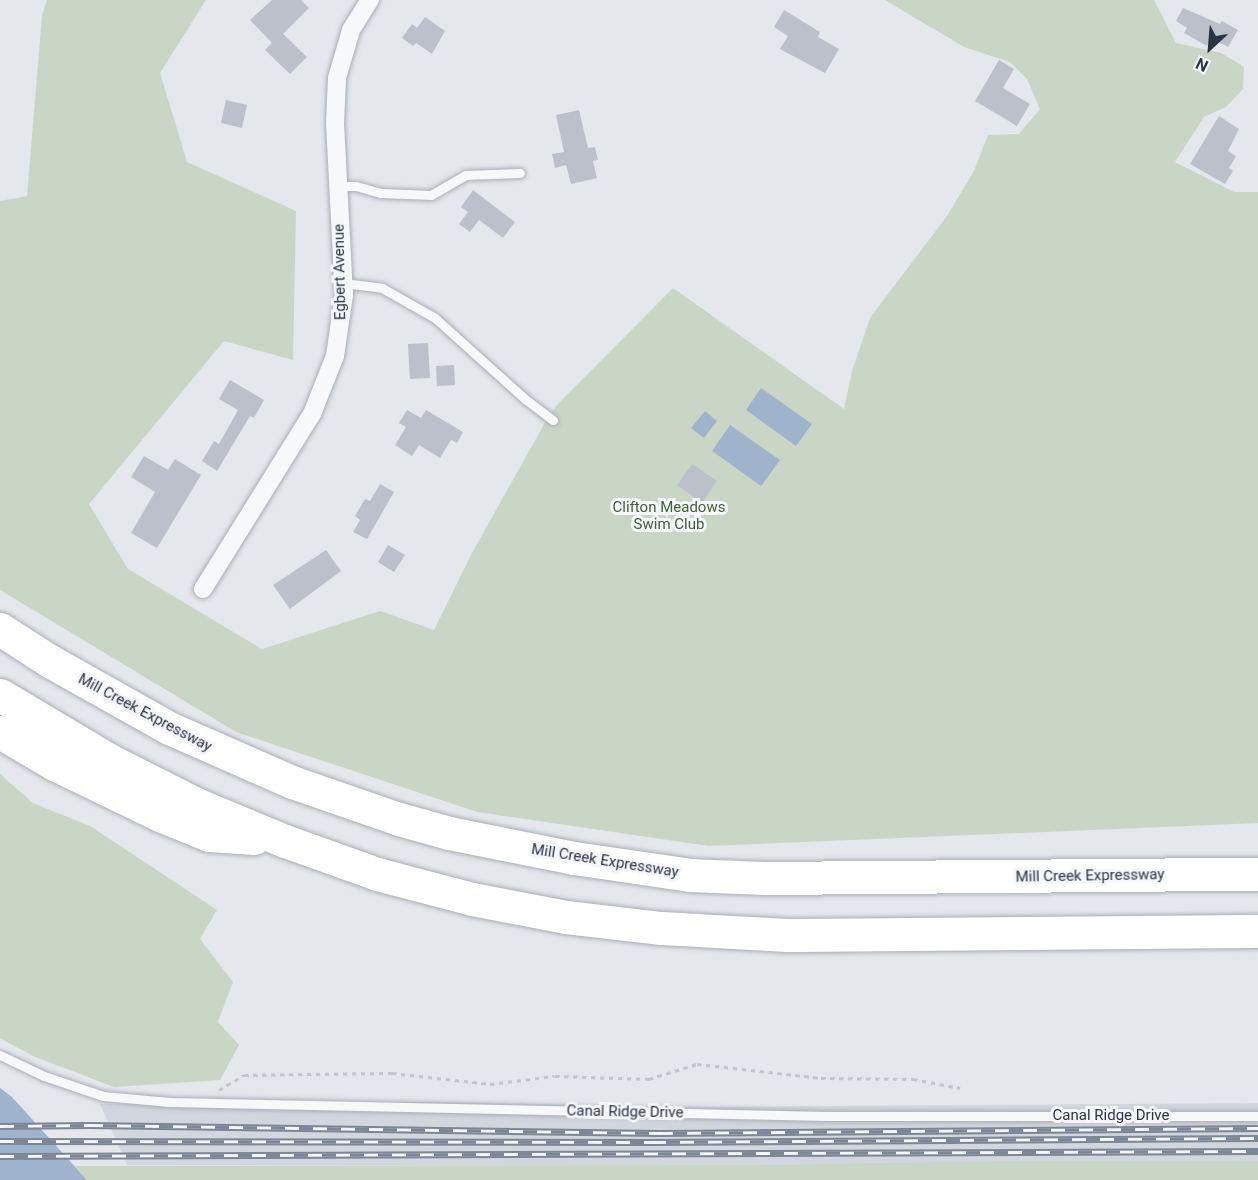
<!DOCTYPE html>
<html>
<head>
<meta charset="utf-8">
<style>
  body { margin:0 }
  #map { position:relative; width:1258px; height:1180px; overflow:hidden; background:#e4e7ec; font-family:Roboto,sans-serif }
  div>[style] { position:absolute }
  .built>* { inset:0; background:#d2d6de }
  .green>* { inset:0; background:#c9d6c5 }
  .water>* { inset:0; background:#9fb4cc }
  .building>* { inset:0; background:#bbc0ca }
  .path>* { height:3px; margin-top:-1.5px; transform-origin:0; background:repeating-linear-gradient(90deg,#c2c5cb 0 4.5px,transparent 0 9px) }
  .roads { filter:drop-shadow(0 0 2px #a9aeb7) drop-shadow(0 0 2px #a9aeb7) }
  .service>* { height:9px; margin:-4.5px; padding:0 4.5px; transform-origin:4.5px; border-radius:4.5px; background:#f7f8fa }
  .minor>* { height:18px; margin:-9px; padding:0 9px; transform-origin:9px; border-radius:9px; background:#f7f8fa }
  .motorway>* { height:33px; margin:-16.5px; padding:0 16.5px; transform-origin:16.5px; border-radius:16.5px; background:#fff }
  .rail>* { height:7px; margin-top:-3.5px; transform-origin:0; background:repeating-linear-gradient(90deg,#f4f6f9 0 14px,#7d8696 0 28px); box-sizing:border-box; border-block:2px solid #7d8696 }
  span { translate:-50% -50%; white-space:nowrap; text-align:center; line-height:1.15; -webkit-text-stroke:6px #f4f6f9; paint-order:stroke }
  .street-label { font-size:15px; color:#2b3445 }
  .park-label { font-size:15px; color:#3f6138 }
  .north { position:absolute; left:1180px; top:18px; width:60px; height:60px; -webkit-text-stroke:4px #f4f6f9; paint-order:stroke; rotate:206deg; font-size:16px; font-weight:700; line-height:24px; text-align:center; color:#2b3445 }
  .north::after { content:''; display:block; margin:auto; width:21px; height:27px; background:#2b3445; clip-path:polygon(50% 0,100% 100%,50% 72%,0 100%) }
</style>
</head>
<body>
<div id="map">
  <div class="built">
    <i style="clip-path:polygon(443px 1102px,675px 1107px,1258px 1103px,1258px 1161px,765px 1165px,127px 1165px,100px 1104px)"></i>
  </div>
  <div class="green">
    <i style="clip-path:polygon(47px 0,206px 0,160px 73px,187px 162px,296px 211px,293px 360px,224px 341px,89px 504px,128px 569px,262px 649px,380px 611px,434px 630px,472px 553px,547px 419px,557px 405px,673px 288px,844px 409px,852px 371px,870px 318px,947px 216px,974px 171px,988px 135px,1019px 134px,1040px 109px,1027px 79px,1010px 62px,964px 47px,885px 0,1154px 0,1176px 43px,1221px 53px,1244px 67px,1243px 89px,1226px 107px,1204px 117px,1175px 162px,1234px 192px,1258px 192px,1258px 823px,709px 846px,477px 812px,236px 732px,0 590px,0 201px,27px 196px,42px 16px)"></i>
    <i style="clip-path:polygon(0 774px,33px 803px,90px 826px,217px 910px,200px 939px,233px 982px,218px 1022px,239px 1045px,220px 1080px,114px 1087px,33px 1056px,0 1038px)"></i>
    <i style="clip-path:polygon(1014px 1161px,1258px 1161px,1258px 1180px,87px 1180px,75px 1166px,765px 1165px)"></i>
  </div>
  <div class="water">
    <i style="clip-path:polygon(761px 388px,812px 424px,796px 446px,746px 410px)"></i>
    <i style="clip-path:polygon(705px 411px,717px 421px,704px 438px,691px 428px)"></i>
    <i style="clip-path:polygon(730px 425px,780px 460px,761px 486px,712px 451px)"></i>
    <i style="clip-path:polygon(0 1088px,12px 1097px,87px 1180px,0 1180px)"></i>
  </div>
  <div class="building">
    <i style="clip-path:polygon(272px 0,301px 0,309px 8px,283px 34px,307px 57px,290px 74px,265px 50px,272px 43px,250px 20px)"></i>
    <i style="clip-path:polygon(1183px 8px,1220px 24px,1222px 21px,1238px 30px,1228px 47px,1211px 38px,1207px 46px,1184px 33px,1187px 28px,1176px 21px)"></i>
    <i style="clip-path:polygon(784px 10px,820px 32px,818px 37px,839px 49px,825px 73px,780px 49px,788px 36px,774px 27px)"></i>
    <i style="clip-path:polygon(425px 17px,445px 31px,432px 54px,416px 43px,413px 46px,402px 38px,412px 24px,417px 28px)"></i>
    <i style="clip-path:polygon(999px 60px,1014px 69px,1003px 88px,1030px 104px,1017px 126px,975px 101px)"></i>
    <i style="clip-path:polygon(226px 100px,247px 105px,242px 128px,221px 123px)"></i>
    <i style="clip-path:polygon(579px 110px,588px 148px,595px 147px,598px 160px,593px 161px,597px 178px,571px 184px,566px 165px,555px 168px,552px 154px,564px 152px,556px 115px)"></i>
    <i style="clip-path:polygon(1219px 116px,1239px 129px,1228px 151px,1236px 156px,1229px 168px,1233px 171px,1225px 184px,1190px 164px)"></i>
    <i style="clip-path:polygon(473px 190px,515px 222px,503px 238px,479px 220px,470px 232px,459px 224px,468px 212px,461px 207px)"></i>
    <i style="clip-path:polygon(428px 343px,430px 378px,410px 379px,408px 344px)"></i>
    <i style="clip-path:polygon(454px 365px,455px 385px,437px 386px,436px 366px)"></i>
    <i style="clip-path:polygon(230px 380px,264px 400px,254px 418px,250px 416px,217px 471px,202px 461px,214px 441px,219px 444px,238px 410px,219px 399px)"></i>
    <i style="clip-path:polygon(407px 410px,421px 418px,426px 410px,463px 432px,457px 443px,451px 440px,440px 458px,419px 445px,412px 456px,395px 445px,406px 427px,399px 423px)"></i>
    <i style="clip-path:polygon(144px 456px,168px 470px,175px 459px,201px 475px,157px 548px,131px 533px,155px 492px,131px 477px)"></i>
    <i style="clip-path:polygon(692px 464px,717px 481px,702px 503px,677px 485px)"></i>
    <i style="clip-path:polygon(380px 484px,394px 492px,367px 539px,353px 532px,360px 520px,355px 516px,365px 499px,370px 501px)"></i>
    <i style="clip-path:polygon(388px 545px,405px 555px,394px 572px,378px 562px)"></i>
    <i style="clip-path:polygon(326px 550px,341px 571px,290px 609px,273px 585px)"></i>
  </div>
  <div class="path">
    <i style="left:219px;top:1090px;width:29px;rotate:-31deg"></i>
    <i style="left:244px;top:1075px;width:148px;rotate:-0.8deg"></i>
    <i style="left:392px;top:1073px;width:99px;rotate:6.4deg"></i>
    <i style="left:490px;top:1084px;width:65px;rotate:-7deg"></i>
    <i style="left:555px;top:1076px;width:94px;rotate:1.8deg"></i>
    <i style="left:649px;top:1079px;width:50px;rotate:-17.4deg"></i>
    <i style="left:697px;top:1064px;width:125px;rotate:6.4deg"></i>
    <i style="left:821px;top:1078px;width:92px;rotate:0.6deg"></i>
    <i style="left:913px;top:1079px;width:48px;rotate:10.8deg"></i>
  </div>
  <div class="roads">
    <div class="service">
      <i style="left:338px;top:186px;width:18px"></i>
      <i style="left:356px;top:186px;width:26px;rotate:16deg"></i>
      <i style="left:381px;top:193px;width:50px;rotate:2.3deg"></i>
      <i style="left:431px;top:195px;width:39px;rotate:-30deg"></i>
      <i style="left:465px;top:175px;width:55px;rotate:-2.1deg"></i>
      <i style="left:343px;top:283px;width:39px;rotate:7deg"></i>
      <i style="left:382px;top:288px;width:61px;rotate:29.5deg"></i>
      <i style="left:435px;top:318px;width:121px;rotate:42deg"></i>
      <i style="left:525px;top:399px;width:35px;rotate:37deg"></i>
      <i style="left:0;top:1055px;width:49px;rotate:25.5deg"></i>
      <i style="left:44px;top:1076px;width:62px;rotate:18.7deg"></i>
      <i style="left:103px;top:1096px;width:67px;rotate:5.1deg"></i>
      <i style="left:170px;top:1102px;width:658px;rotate:1.22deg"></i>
      <i style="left:828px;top:1116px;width:430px"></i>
    </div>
    <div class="minor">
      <i style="left:203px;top:589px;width:206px;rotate:-58.1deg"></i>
      <i style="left:312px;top:414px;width:62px;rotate:-68.4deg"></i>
      <i style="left:335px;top:356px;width:62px;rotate:-81.6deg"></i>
      <i style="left:344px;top:295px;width:171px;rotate:-93deg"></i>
      <i style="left:335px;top:124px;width:46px;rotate:-87.5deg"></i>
      <i style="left:337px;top:78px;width:50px;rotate:-73.7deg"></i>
      <i style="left:351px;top:30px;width:36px;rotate:-58deg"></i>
    </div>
    <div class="motorway">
      <i style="left:0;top:629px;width:57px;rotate:32.9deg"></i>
      <i style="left:48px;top:660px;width:139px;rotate:29.3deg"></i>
      <i style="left:169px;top:728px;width:134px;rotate:23.7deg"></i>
      <i style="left:292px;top:782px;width:113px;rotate:19.1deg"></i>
      <i style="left:399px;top:819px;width:52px;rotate:15.6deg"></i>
      <i style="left:449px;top:833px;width:127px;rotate:11.3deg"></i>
      <i style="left:574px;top:858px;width:117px;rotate:8.3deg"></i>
      <i style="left:690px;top:875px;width:75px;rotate:2.3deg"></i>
      <i style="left:765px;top:878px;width:493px;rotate:-0.5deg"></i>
      <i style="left:0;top:695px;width:127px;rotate:30.8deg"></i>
      <i style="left:109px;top:760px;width:97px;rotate:26.8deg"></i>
      <i style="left:196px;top:804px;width:96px;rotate:22.6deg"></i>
      <i style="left:285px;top:841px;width:98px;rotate:19.7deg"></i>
      <i style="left:377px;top:874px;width:98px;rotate:14.7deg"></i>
      <i style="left:472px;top:899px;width:96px;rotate:10.8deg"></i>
      <i style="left:566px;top:917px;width:96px;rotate:6.6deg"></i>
      <i style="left:661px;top:928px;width:127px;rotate:3.2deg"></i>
      <i style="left:788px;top:935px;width:470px;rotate:-0.5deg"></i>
      <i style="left:0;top:732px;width:63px;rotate:30.7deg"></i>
      <i style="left:54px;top:764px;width:120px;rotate:25.7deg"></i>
      <i style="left:162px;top:816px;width:51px;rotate:22deg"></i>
      <i style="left:209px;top:835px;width:45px;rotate:3.8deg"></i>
    </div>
  </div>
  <div class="rail">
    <i style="left:0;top:1126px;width:89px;rotate:-0.6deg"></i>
    <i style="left:89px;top:1125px;width:570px;rotate:0.8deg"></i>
    <i style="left:659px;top:1133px;width:599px;rotate:-0.48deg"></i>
    <i style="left:0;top:1141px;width:652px;rotate:0.09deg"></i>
    <i style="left:652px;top:1142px;width:606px;rotate:-0.38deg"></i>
    <i style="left:0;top:1156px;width:1258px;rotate:-0.23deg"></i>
  </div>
  <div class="street-label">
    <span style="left:340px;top:272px;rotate:-91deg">Egbert Avenue</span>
    <span style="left:145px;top:713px;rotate:28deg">Mill Creek Expressway</span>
    <span style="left:605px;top:861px;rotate:9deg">Mill Creek Expressway</span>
    <span style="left:1090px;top:876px;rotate:-1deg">Mill Creek Expressway</span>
    <span style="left:625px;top:1112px;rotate:1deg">Canal Ridge Drive</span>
    <span style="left:1111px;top:1116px">Canal Ridge Drive</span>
  </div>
  <div class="park-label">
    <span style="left:669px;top:516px">Clifton Meadows<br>Swim Club</span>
  </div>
  <div class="north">N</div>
</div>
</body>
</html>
